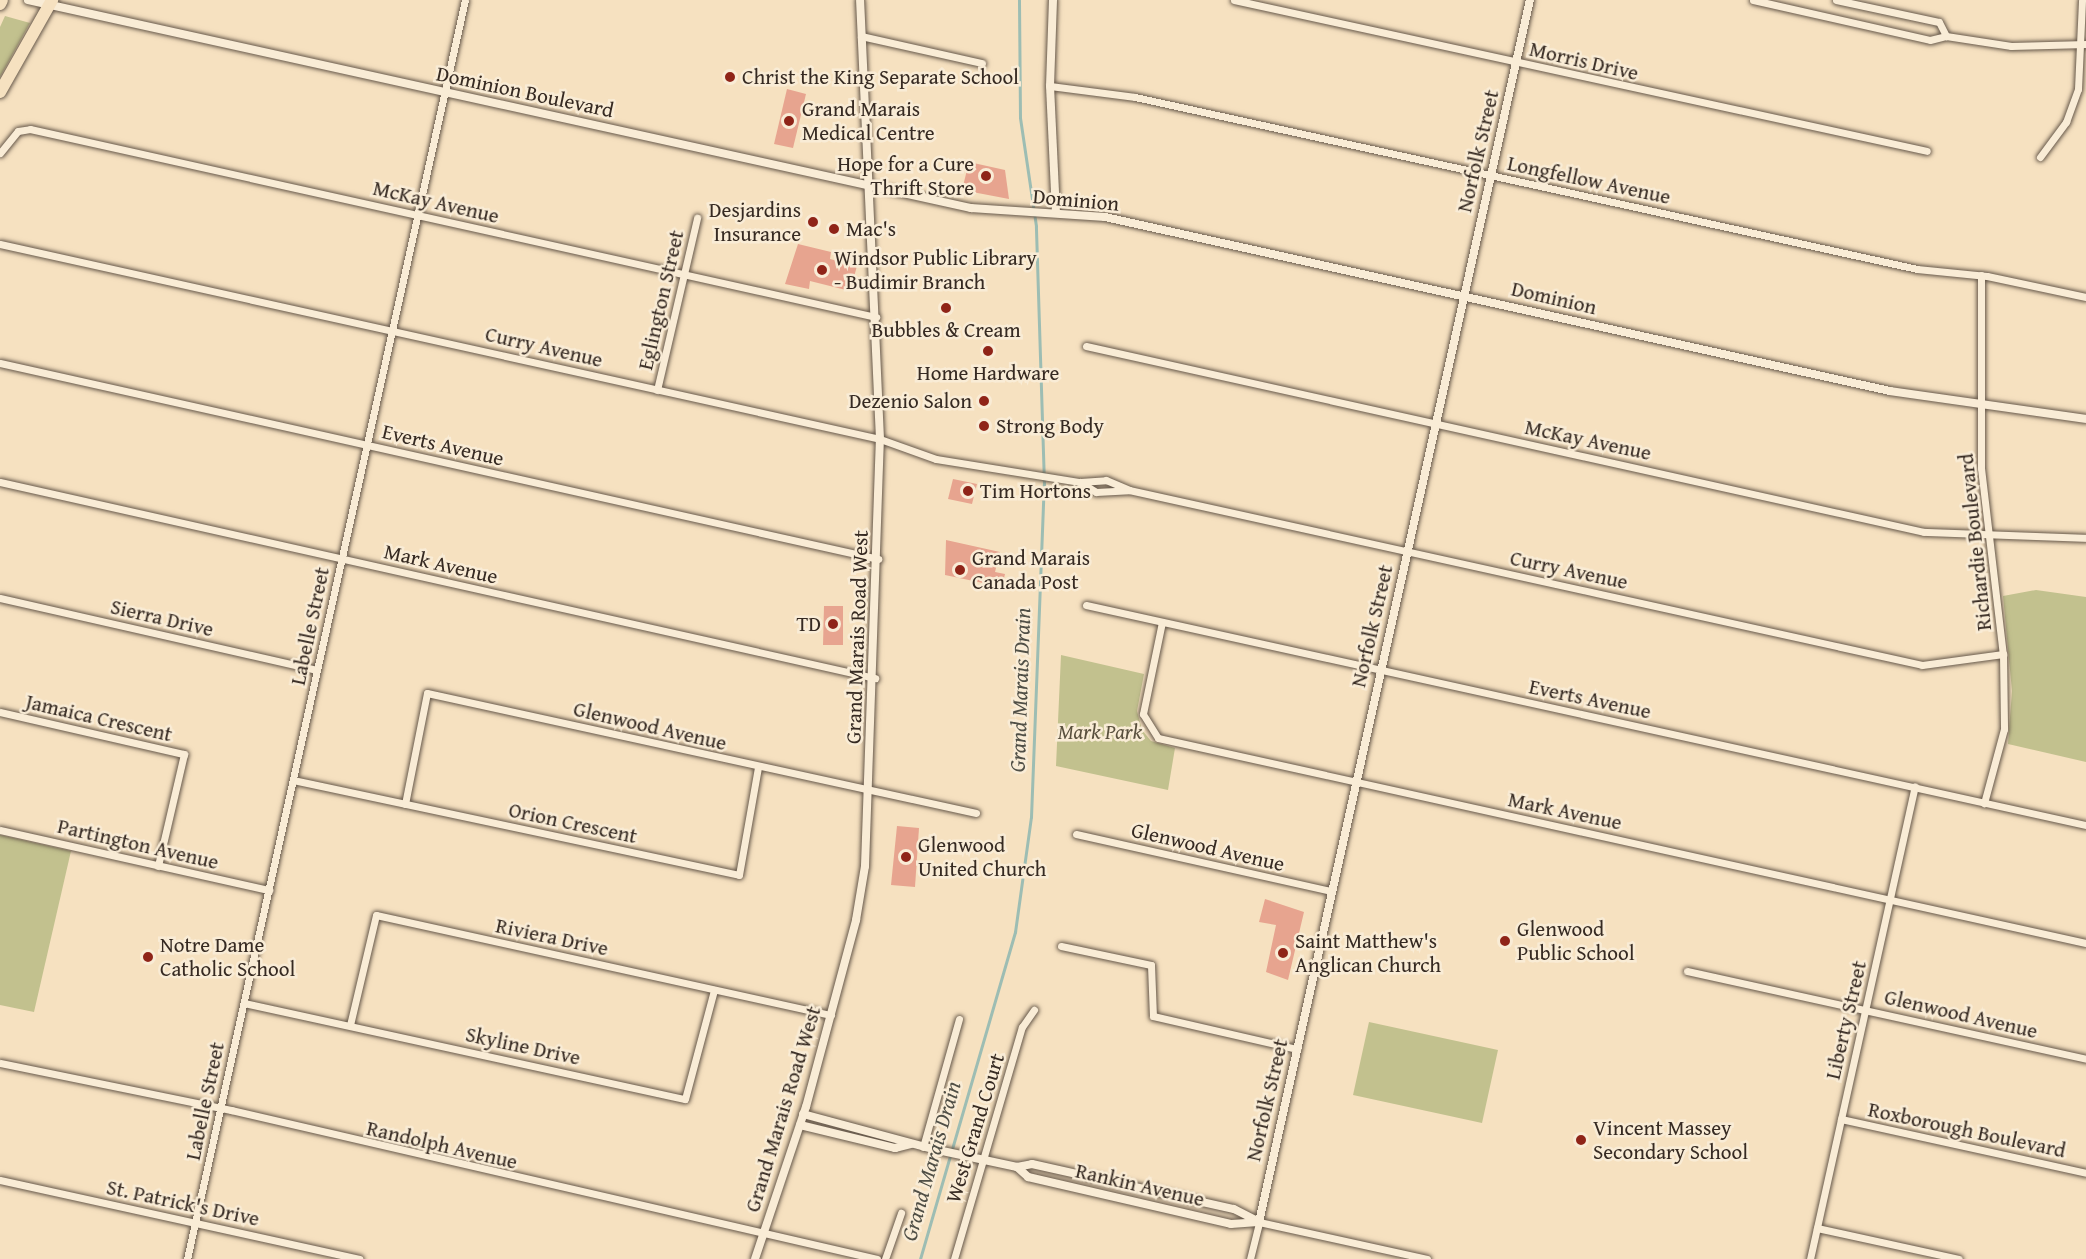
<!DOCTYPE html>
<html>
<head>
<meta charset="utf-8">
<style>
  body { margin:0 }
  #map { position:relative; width:2086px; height:1259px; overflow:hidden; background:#f6e1c0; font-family:"Gentium Book Plus",serif }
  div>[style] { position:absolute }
  .green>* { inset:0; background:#c2c18e }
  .stream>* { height:3px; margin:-1.5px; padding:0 1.5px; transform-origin:1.5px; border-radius:1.5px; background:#9dbdb3 }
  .building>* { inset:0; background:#e7a48f }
  .roads { filter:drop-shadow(0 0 2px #66584a) drop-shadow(0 0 2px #66584a) }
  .minor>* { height:7px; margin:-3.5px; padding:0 3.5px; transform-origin:3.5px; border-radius:3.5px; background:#f9ecd6 }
  .tertiary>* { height:8px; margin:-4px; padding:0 4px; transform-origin:4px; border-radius:4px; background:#f9ecd6 }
  .motorway>* { height:12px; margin:-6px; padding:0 6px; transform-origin:6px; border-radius:6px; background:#f6e1c0 }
  .dots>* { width:16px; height:16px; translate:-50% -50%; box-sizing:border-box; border:3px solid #f9ecd6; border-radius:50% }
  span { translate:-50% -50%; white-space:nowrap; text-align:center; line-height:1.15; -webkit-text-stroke:5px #f9ecd6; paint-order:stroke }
  .street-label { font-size:21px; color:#362a22 }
  .poi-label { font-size:21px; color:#362a22 }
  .left { translate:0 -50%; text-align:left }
  .right { translate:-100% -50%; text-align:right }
  .park-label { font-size:21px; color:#59503d; font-style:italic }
  .water-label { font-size:22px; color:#504f46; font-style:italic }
</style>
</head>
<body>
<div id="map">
  <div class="green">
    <i style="clip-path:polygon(5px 16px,30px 23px,0 77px,0 27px)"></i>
    <i style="clip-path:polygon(2036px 590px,2086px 597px,2086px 762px,2008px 744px,2012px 691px,2003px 596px)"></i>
    <i style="clip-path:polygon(1061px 655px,1144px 674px,1137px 711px,1142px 730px,1151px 741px,1175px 748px,1168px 790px,1056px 766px)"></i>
    <i style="clip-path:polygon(0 835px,71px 851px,34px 1012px,0 1005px)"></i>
    <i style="clip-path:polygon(1369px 1022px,1498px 1050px,1482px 1123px,1353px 1095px)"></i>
  </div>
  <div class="stream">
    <i style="left:920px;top:1259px;width:341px;rotate:-73.8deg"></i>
    <i style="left:1015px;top:932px;width:116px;rotate:-82.1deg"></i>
    <i style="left:1031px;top:817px;width:333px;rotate:-87.8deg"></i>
    <i style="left:1044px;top:484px;width:258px;rotate:-91.8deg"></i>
    <i style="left:1036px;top:226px;width:110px;rotate:-98.4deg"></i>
    <i style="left:1020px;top:117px;width:117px;rotate:-90.5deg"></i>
  </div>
  <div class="building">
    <i style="clip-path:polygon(787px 89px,806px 94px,793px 148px,774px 144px)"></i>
    <i style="clip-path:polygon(969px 162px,1005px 170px,1009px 199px,962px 190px)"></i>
    <i style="clip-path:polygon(798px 244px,831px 252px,830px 259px,857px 266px,850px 291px,810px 281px,809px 289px,785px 284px)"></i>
    <i style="clip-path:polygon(953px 479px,977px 484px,972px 504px,948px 499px)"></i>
    <i style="clip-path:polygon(946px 540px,1000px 552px,995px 572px,1005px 574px,1002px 587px,945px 575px)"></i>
    <i style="clip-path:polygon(824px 606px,843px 606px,843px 645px,823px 645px)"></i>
    <i style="clip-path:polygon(897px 826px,919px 828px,915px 887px,891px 885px)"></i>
    <i style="clip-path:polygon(1265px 899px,1304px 912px,1288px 980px,1266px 972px,1276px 925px,1259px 922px)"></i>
  </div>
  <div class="roads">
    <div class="minor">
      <i style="left:1234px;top:0;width:709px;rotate:12.29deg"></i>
      <i style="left:1753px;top:0;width:181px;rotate:12.7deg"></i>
      <i style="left:1930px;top:40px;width:16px;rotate:-14deg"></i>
      <i style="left:1946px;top:36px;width:66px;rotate:8.7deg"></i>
      <i style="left:2011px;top:46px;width:75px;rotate:-1.5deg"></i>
      <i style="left:1836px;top:0;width:105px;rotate:12.1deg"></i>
      <i style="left:1939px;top:22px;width:16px;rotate:63deg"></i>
      <i style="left:861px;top:36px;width:124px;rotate:12.6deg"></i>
      <i style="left:1050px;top:86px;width:86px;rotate:7.4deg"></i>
      <i style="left:1135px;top:97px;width:801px;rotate:12.4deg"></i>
      <i style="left:1917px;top:269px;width:70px;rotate:5.7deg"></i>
      <i style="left:1987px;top:276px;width:101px;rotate:12deg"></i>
      <i style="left:0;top:153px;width:28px;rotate:-51deg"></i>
      <i style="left:18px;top:131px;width:12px;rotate:-9deg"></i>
      <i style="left:30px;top:129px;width:867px;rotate:12.53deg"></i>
      <i style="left:2040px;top:157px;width:44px;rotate:-53.4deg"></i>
      <i style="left:2066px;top:122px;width:35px;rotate:-70deg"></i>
      <i style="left:2078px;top:89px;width:89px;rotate:-87.4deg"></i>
      <i style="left:0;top:244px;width:901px;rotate:12.49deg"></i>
      <i style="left:880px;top:439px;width:59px;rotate:19.7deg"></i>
      <i style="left:936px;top:459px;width:146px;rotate:9.1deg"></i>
      <i style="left:1080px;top:482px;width:26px;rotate:-4deg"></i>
      <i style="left:1106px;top:480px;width:25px;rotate:23deg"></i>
      <i style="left:1129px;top:490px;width:812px;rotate:12.44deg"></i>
      <i style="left:1922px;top:665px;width:82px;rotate:-7.7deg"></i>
      <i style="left:1981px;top:275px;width:193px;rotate:90deg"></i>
      <i style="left:1981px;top:468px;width:187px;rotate:83.3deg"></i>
      <i style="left:2003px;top:654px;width:75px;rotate:89.2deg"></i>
      <i style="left:2004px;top:729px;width:77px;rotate:105.1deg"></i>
      <i style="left:1086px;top:346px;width:858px;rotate:12.51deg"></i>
      <i style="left:1924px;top:532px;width:162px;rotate:2.1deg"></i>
      <i style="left:0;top:363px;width:900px;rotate:12.58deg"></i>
      <i style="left:657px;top:390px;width:177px;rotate:-76.9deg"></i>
      <i style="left:0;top:482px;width:897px;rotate:12.63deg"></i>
      <i style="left:1080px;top:482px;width:19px;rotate:32deg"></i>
      <i style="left:1096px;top:492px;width:33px;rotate:-3deg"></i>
      <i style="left:0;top:598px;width:325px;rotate:12.8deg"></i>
      <i style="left:1086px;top:605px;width:1024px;rotate:12.41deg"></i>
      <i style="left:1162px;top:622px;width:94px;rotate:101.7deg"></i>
      <i style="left:1143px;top:714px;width:28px;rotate:58deg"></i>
      <i style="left:1158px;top:738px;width:950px;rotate:12.46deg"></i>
      <i style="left:0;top:712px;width:189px;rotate:12.9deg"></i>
      <i style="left:184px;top:754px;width:115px;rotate:103.1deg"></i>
      <i style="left:293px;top:780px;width:456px;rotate:12deg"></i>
      <i style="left:739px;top:875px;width:110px;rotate:-80deg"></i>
      <i style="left:405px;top:804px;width:113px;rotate:-78.8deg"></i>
      <i style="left:427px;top:693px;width:562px;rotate:12.33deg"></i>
      <i style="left:0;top:830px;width:276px;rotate:12.6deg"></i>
      <i style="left:1076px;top:834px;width:262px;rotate:12.6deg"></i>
      <i style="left:1061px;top:946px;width:92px;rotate:11.9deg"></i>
      <i style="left:1151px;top:965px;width:51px;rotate:87.8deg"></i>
      <i style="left:1153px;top:1016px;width:148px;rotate:12.9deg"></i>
      <i style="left:1687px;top:971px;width:409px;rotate:12.4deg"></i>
      <i style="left:244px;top:1003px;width:451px;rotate:12.3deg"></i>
      <i style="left:685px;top:1099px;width:113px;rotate:-75.1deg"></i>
      <i style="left:350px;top:1025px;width:113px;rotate:-76.7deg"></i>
      <i style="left:376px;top:915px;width:466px;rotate:12.4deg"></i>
      <i style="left:0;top:1063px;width:236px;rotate:11.5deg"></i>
      <i style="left:231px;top:1110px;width:663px;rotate:12.99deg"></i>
      <i style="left:1841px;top:1119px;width:251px;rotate:12.4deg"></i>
      <i style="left:923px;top:1147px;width:133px;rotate:-74.3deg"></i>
      <i style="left:0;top:1180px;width:368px;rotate:12.4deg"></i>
      <i style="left:1817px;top:1228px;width:145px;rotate:12.3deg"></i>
      <i style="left:187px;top:1259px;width:1289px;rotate:-77.55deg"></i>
      <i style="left:885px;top:1259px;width:49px;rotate:-70.8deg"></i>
      <i style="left:954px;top:1259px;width:242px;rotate:-73.7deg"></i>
      <i style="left:1022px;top:1027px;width:21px;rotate:-55deg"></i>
      <i style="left:1250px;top:1259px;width:38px;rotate:-76deg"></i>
      <i style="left:1259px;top:1222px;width:172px;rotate:12.4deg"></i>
      <i style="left:1810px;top:1259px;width:484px;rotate:-77.5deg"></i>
    </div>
    <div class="tertiary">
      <i style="left:28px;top:0;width:966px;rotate:12.44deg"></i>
      <i style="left:971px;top:208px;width:134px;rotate:3.8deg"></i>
      <i style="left:1105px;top:217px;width:804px;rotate:12.5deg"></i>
      <i style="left:1890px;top:391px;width:198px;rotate:8.1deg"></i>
      <i style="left:1053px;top:0;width:86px;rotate:92deg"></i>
      <i style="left:1050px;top:86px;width:127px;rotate:87.3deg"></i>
      <i style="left:803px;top:1114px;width:135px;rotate:15.1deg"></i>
      <i style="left:933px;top:1149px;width:86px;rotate:12.1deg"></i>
      <i style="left:1017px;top:1167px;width:15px;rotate:-11deg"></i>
      <i style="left:1032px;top:1164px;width:207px;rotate:12.6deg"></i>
      <i style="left:1234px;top:1209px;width:28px;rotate:27deg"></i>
      <i style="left:800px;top:1125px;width:98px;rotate:13.6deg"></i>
      <i style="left:895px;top:1148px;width:16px;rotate:-14deg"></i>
      <i style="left:1017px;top:1167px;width:15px;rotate:42deg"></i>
      <i style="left:1028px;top:1177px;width:208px;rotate:13deg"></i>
      <i style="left:1231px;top:1224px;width:27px;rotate:-4deg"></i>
      <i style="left:1259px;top:1222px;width:1252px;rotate:-77.5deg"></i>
      <i style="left:755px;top:1259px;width:160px;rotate:-71.5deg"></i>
      <i style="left:806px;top:1107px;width:194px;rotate:-75deg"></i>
      <i style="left:856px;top:920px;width:55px;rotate:-80.5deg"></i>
      <i style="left:865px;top:866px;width:427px;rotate:-88deg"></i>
      <i style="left:880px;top:439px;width:439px;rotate:-92.6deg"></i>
    </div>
    <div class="motorway">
      <i style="left:0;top:4px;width:4px;rotate:-63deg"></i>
      <i style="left:0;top:92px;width:106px;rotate:-60.5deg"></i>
    </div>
  </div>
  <div class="dots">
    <i style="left:730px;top:77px;background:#8f2418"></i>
    <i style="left:789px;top:121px;background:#8f2418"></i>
    <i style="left:986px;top:176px;background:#8f2418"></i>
    <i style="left:813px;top:222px;background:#8f2418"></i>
    <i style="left:834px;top:229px;background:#8f2418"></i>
    <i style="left:822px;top:270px;background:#8f2418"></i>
    <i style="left:946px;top:308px;background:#8f2418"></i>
    <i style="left:988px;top:351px;background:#8f2418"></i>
    <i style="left:984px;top:401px;background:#8f2418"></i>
    <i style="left:984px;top:426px;background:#8f2418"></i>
    <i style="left:968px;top:491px;background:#8f2418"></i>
    <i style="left:960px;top:570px;background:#8f2418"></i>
    <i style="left:833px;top:624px;background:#8f2418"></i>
    <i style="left:906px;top:857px;background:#8f2418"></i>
    <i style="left:1505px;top:941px;background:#8f2418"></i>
    <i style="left:1283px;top:953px;background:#8f2418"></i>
    <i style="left:148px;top:957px;background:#8f2418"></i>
    <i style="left:1581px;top:1140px;background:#8f2418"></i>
  </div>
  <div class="street-label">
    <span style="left:1584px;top:61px;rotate:13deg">Morris Drive</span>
    <span style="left:525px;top:92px;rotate:12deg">Dominion Boulevard</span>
    <span style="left:1478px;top:151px;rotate:-77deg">Norfolk Street</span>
    <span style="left:1589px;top:180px;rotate:12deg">Longfellow Avenue</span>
    <span style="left:1076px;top:200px;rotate:5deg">Dominion</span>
    <span style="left:436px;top:202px;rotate:13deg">McKay Avenue</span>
    <span style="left:1554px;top:298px;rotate:13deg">Dominion</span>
    <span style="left:661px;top:300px;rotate:-77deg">Eglington Street</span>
    <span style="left:544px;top:347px;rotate:13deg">Curry Avenue</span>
    <span style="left:1588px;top:440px;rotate:12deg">McKay Avenue</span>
    <span style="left:443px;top:445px;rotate:13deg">Everts Avenue</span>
    <span style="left:1975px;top:542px;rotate:-96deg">Richardie Boulevard</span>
    <span style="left:441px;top:564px;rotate:13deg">Mark Avenue</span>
    <span style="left:1569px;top:570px;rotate:12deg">Curry Avenue</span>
    <span style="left:162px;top:618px;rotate:13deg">Sierra Drive</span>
    <span style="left:310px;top:626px;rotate:-78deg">Labelle Street</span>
    <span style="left:1372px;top:626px;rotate:-77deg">Norfolk Street</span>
    <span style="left:857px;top:637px;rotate:-88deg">Grand Marais Road West</span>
    <span style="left:1590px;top:699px;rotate:12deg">Everts Avenue</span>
    <span style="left:99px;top:718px;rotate:13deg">Jamaica Crescent</span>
    <span style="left:650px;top:726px;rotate:13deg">Glenwood Avenue</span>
    <span style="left:1565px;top:811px;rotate:12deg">Mark Avenue</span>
    <span style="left:573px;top:823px;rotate:12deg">Orion Crescent</span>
    <span style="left:138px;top:844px;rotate:13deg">Partington Avenue</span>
    <span style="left:1208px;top:847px;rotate:13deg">Glenwood Avenue</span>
    <span style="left:552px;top:937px;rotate:12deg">Riviera Drive</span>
    <span style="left:1961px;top:1014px;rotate:13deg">Glenwood Avenue</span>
    <span style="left:1846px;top:1020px;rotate:-77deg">Liberty Street</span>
    <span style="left:523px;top:1046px;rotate:12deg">Skyline Drive</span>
    <span style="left:1267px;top:1100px;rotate:-77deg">Norfolk Street</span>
    <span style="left:205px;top:1101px;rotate:-78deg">Labelle Street</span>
    <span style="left:783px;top:1109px;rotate:-73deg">Grand Marais Road West</span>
    <span style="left:975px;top:1128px;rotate:-73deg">West Grand Court</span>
    <span style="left:1967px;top:1130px;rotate:12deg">Roxborough Boulevard</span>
    <span style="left:442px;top:1145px;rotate:13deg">Randolph Avenue</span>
    <span style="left:1140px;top:1185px;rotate:13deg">Rankin Avenue</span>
    <span style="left:183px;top:1203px;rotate:12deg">St. Patrick's Drive</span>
  </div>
  <div class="poi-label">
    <span class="left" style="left:742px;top:77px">Christ the King Separate School</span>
    <span class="left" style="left:802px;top:121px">Grand Marais<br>Medical Centre</span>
    <span class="right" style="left:974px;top:176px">Hope for a Cure<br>Thrift Store</span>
    <span class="right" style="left:801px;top:222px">Desjardins<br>Insurance</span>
    <span class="left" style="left:846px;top:229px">Mac's</span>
    <span class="left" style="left:834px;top:270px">Windsor Public Library<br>- Budimir Branch</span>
    <span style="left:946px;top:330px">Bubbles &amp; Cream</span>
    <span style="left:988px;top:373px">Home Hardware</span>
    <span class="right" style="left:972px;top:401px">Dezenio Salon</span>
    <span class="left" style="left:996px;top:426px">Strong Body</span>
    <span class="left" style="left:980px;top:491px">Tim Hortons</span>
    <span class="left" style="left:972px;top:570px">Grand Marais<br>Canada Post</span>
    <span class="right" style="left:821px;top:624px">TD</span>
    <span class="left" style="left:918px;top:857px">Glenwood<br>United Church</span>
    <span class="left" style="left:1517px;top:941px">Glenwood<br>Public School</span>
    <span class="left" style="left:1295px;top:953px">Saint Matthew's<br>Anglican Church</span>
    <span class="left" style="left:160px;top:957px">Notre Dame<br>Catholic School</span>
    <span class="left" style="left:1593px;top:1140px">Vincent Massey<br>Secondary School</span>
  </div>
  <div class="park-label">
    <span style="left:1100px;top:732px">Mark Park</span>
  </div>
  <div class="water-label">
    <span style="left:1020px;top:690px;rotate:-88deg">Grand Marais Drain</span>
    <span style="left:931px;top:1161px;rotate:-74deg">Grand Marais Drain</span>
  </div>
</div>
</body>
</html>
